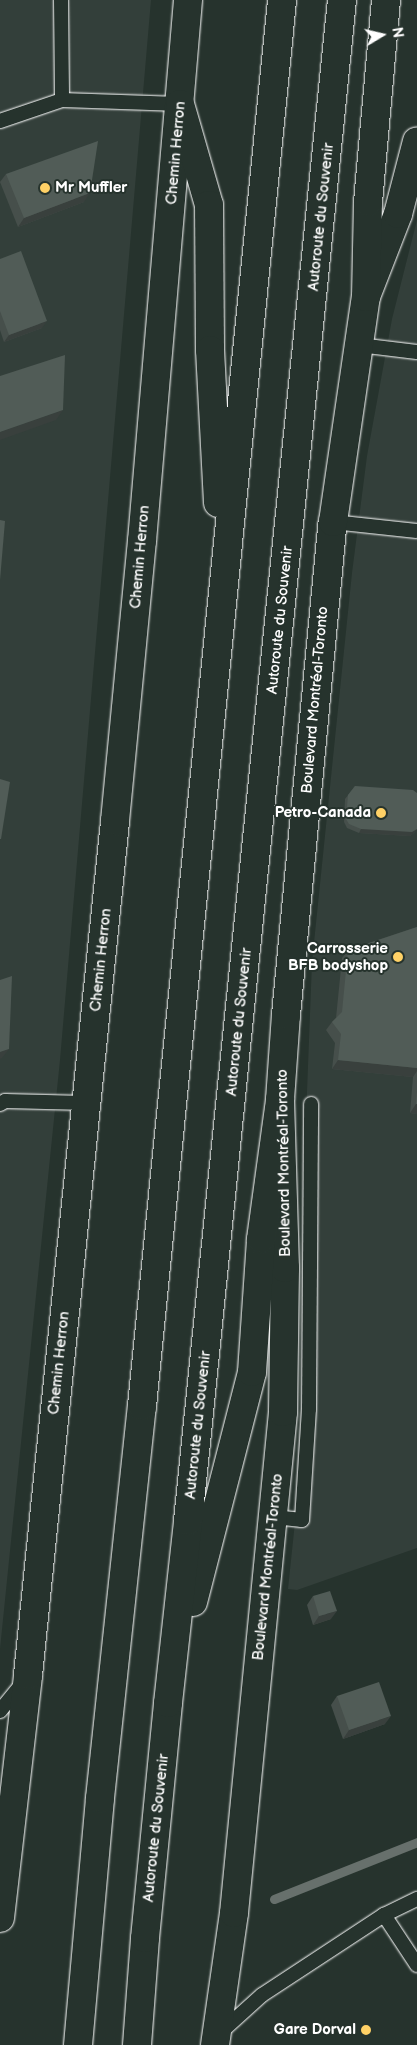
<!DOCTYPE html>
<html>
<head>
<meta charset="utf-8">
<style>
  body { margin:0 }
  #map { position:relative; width:417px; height:2045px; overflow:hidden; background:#26332d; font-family:"Balsamiq Sans",sans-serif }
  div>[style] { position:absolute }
  .built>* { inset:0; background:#333f3a }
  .stream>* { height:9px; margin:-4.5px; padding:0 4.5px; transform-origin:4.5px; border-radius:4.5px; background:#67706c }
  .roads { filter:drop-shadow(0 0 1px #fff) drop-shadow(0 0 1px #fff) }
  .lane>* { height:14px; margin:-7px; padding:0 7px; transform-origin:7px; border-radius:7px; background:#26332d }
  .secondary>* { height:28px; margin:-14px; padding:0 14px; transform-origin:14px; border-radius:14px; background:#26332d }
  .primary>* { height:28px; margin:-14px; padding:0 14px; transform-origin:14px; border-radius:14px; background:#26332d }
  .highway>* { height:28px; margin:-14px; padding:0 14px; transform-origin:14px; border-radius:14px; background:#26332d }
  .wall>* { inset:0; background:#464f4b }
  .shaded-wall>* { inset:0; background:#39403d }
  .building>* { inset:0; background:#515c57 }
  .dots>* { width:14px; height:14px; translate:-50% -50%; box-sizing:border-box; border:2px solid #26332d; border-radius:50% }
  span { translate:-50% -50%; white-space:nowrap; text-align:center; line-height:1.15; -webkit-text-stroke:4px #26332d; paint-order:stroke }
  .street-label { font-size:15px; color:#fff }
  .poi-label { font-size:15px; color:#fff; font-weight:700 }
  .left { translate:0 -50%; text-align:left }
  .right { translate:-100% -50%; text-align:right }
  .north { position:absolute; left:357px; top:10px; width:50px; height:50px; -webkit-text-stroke:4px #26332d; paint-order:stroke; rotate:81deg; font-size:14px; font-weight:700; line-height:20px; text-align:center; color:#fff }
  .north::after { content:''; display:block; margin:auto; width:18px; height:22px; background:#fff; clip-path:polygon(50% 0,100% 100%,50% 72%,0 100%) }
</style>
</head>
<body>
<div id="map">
  <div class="built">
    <i style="clip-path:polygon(0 0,151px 0,60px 1060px,0 1649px)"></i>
    <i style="clip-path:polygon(417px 220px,417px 1548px,297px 1590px,288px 1589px,303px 1446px,305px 1144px,312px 962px,352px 573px,367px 456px,392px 319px)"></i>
  </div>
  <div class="stream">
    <i style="left:274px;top:1899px;width:154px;rotate:-21.7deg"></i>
  </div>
  <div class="roads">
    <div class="lane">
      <i style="left:61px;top:0;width:100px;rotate:89.4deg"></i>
      <i style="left:0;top:121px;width:65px;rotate:-18.7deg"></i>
      <i style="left:62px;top:100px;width:118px;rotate:1.9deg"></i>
      <i style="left:359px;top:345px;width:58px;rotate:6.9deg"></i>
      <i style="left:333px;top:522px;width:84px;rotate:6.1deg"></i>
      <i style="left:0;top:1104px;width:6px;rotate:-31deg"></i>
      <i style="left:5px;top:1101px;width:81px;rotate:1.4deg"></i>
      <i style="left:274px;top:1517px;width:28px;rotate:6deg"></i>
      <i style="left:302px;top:1520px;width:111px;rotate:-86.4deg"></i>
      <i style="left:309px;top:1409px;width:305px;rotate:-89.6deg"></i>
      <i style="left:0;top:1711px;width:35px;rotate:-51deg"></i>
      <i style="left:384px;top:1915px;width:60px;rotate:56.6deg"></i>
      <i style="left:221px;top:2032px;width:55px;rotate:-42.1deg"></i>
      <i style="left:262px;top:1995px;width:146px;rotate:-33.3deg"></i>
      <i style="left:384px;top:1915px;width:37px;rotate:-26deg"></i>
    </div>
    <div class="secondary">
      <i style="left:367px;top:294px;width:86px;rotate:-68.8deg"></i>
      <i style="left:398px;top:214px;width:75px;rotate:-75.4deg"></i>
    </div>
    <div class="primary">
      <i style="left:0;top:1918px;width:245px;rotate:-83.4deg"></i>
      <i style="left:28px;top:1675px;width:858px;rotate:-84.18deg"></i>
      <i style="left:115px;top:821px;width:281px;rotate:-84.5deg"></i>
      <i style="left:142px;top:541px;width:543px;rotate:-85.14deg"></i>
      <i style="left:215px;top:2045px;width:133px;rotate:-81.8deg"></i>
      <i style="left:234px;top:1913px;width:503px;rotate:-84.41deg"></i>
      <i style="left:283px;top:1412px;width:144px;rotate:-89.2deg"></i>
      <i style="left:285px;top:1268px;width:168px;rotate:-91.7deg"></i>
      <i style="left:280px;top:1100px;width:85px;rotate:-86deg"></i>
      <i style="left:286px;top:1015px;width:495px;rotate:-84.6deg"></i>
      <i style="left:333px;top:522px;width:227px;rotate:-81.7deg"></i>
    </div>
    <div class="highway">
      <i style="left:180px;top:104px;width:105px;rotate:74deg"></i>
      <i style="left:209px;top:205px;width:145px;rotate:89.6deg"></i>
      <i style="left:210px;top:350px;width:153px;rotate:87deg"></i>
      <i style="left:366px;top:297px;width:95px;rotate:-88.8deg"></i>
      <i style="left:368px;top:202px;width:203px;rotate:-84.9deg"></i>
      <i style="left:193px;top:1602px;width:237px;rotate:-75.6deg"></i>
      <i style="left:252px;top:1372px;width:133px;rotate:-86.1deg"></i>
      <i style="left:261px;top:1239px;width:140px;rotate:-82.2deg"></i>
      <i style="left:78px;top:2045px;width:248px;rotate:-84.9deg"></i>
      <i style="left:100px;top:1798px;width:394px;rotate:-83.9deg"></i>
      <i style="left:142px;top:1406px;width:1413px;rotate:-84.31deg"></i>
      <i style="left:137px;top:2045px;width:107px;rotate:-85.7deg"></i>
      <i style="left:145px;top:1938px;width:236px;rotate:-84.4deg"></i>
      <i style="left:168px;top:1703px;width:183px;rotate:-83.7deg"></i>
      <i style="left:188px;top:1521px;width:1529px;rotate:-84.22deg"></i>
    </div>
  </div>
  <div class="wall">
    <i style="clip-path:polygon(6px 174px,84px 202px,18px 227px,0 182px)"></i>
    <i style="clip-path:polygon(0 259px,42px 328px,4px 342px,0 330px)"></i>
    <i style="clip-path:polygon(355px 786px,417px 829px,414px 833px,410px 836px,359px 833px,347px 828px,344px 822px,345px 799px)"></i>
    <i style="clip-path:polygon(417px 927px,417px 1114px,410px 1113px,413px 1077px,332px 1069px,335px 1043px,326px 1030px,332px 1022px,336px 1018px,342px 958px,348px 950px)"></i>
    <i style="clip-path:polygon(313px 1596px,331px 1619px,313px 1625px,307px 1605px)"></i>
    <i style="clip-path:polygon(337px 1696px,385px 1724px,343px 1739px,331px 1705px)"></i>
  </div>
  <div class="shaded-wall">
    <i style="clip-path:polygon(90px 193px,84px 202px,18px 227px,24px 218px)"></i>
    <i style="clip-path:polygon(47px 321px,42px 328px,4px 342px,9px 335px)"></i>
    <i style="clip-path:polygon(63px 410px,56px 420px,0 440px,0 432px)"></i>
    <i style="clip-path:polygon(361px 829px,417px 829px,414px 833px,410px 836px,359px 833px)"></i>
    <i style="clip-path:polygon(9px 1049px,2px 1058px,0 1059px,0 1052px)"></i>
    <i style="clip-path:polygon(338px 1060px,417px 1068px,417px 1071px,413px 1077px,332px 1069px)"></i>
    <i style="clip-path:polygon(416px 1104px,417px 1104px,417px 1114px,410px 1113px)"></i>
    <i style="clip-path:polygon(337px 1611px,331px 1619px,313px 1625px,319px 1616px)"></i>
    <i style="clip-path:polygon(391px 1716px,385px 1724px,343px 1739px,349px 1730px)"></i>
  </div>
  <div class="building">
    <i style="clip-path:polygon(98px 141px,90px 193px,24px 218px,6px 174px)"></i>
    <i style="clip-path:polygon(21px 251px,47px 321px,9px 335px,0 311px,0 259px)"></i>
    <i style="clip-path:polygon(65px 355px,63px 410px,0 432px,0 376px)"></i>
    <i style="clip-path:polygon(0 520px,5px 521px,0 580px)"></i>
    <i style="clip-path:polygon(0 779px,10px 782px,1px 839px,0 839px)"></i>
    <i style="clip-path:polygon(355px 786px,413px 790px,417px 793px,417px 829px,412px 832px,361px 829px,349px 824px,346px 819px,348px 795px)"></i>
    <i style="clip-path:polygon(417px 927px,417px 1068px,338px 1060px,341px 1034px,332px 1022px,342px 1012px,348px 950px)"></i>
    <i style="clip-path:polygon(12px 976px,9px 1049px,0 1052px,0 980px)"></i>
    <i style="clip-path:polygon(417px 1091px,417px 1104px,416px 1104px)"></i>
    <i style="clip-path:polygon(330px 1591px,337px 1611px,319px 1616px,313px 1596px)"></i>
    <i style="clip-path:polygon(379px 1682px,391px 1716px,349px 1730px,337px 1696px)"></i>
  </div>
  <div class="dots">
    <i style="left:45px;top:188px;background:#ffd166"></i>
    <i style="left:381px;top:813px;background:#ffd166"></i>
    <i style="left:398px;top:957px;background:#ffd166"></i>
    <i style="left:366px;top:2030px;background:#ffd166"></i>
  </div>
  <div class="street-label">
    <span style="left:176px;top:153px;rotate:-85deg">Chemin Herron</span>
    <span style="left:321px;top:217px;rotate:-84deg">Autoroute du Souvenir</span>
    <span style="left:140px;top:557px;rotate:-85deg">Chemin Herron</span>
    <span style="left:280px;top:620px;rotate:-84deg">Autoroute du Souvenir</span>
    <span style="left:315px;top:700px;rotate:-85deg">Boulevard Montréal-Toronto</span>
    <span style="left:101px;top:960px;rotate:-84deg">Chemin Herron</span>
    <span style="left:239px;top:1022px;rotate:-84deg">Autoroute du Souvenir</span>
    <span style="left:284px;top:1163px;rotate:-91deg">Boulevard Montréal-Toronto</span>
    <span style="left:59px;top:1363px;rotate:-84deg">Chemin Herron</span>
    <span style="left:198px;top:1425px;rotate:-84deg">Autoroute du Souvenir</span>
    <span style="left:268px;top:1567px;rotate:-84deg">Boulevard Montréal-Toronto</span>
    <span style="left:156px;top:1828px;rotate:-84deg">Autoroute du Souvenir</span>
  </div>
  <div class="poi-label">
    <span class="left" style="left:55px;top:188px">Mr Muffler</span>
    <span class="right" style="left:371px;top:813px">Petro-Canada</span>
    <span class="right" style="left:388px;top:957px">Carrosserie<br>BFB bodyshop</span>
    <span class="right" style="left:356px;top:2030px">Gare Dorval</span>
  </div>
  <div class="north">N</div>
</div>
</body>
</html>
